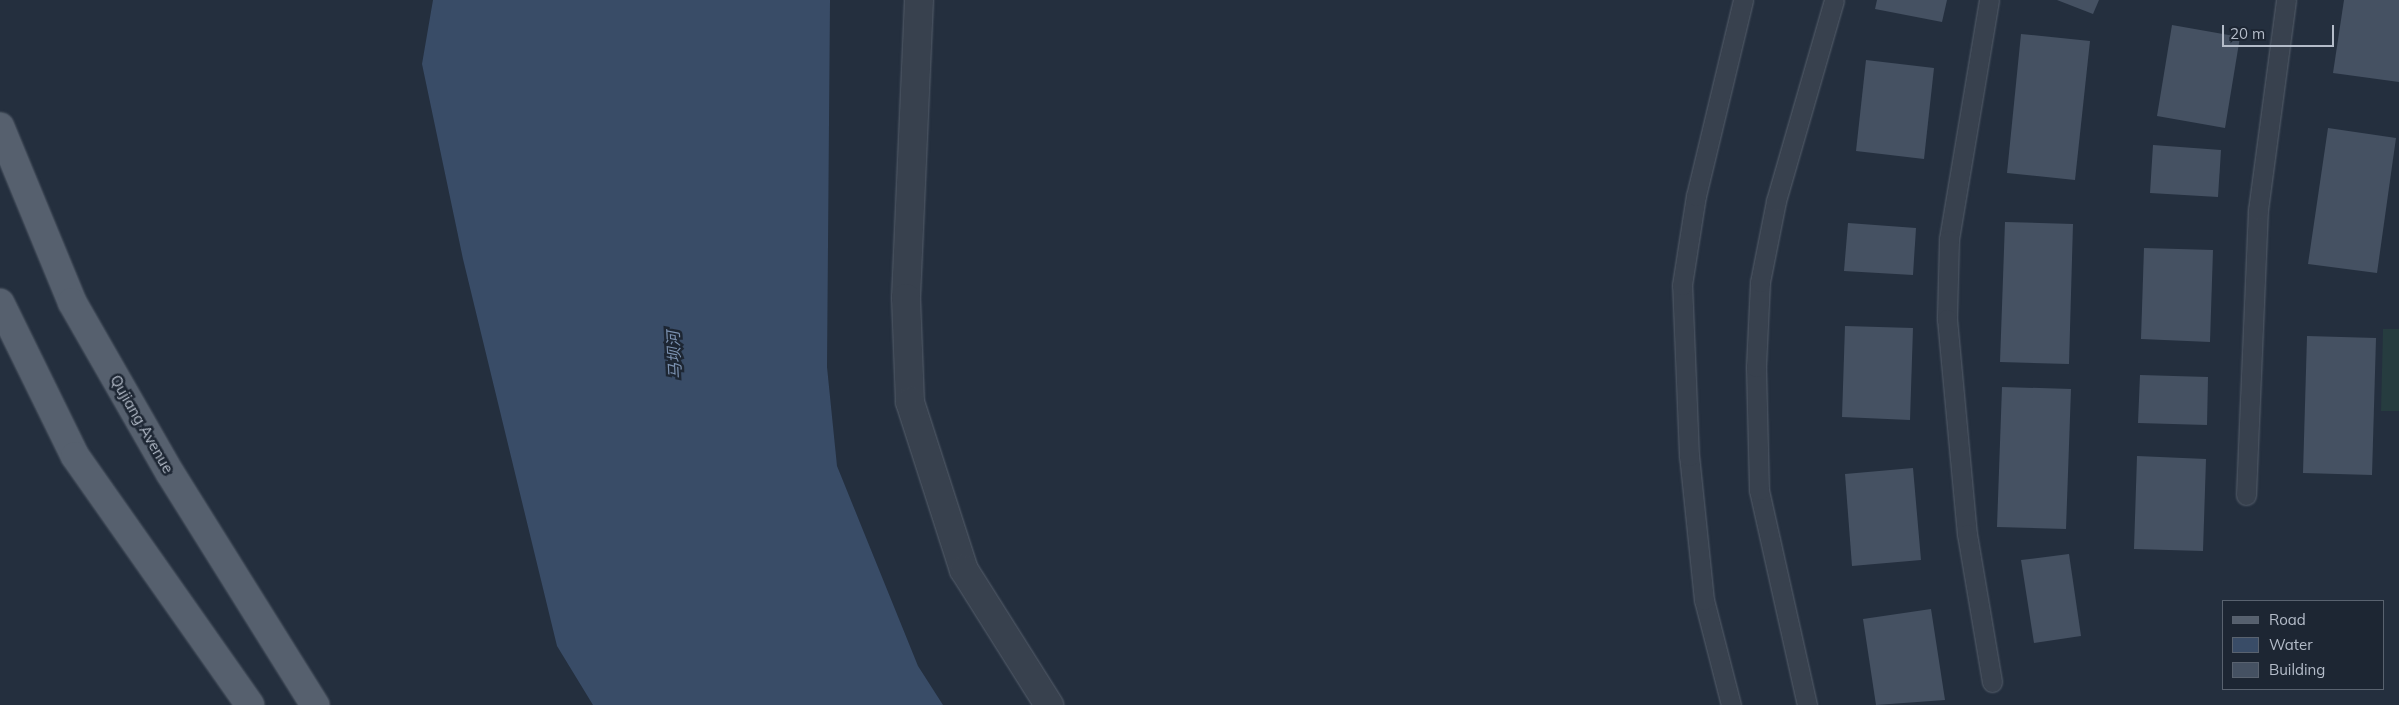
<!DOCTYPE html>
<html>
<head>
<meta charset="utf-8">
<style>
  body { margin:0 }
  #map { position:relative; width:2399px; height:705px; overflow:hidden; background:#242f3e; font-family:Mulish,"Noto Sans SC",sans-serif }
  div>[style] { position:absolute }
  .green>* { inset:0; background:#263c3f }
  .water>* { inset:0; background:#394c67 }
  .building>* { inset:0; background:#455162 }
  .roads { filter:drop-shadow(0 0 1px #565f6c) drop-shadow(0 0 1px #565f6c) }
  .lane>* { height:19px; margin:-9.5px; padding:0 9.5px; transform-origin:9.5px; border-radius:9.5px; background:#38414e }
  .street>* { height:28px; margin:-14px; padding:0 14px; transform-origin:14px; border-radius:14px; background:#38414e }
  .primary>* { height:28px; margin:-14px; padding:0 14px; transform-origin:14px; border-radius:14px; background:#56606e }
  span { translate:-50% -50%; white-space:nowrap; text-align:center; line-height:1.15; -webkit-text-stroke:5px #1d2633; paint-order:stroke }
  .street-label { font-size:15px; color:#b4bcc9 }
  .water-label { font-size:16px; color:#7c92b1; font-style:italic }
  .legend { position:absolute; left:2222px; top:600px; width:162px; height:90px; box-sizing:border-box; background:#1d2633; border:1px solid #59626f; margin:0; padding:6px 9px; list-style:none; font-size:15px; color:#b4bcc9 }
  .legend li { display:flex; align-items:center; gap:10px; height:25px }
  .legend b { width:25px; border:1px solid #59626f }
  .scale { position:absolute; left:2222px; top:25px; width:112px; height:22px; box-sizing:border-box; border:2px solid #b4bcc9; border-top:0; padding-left:6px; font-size:15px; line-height:18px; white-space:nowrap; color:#b4bcc9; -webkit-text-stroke:4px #1d2633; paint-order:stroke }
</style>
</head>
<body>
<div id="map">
  <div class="green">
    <i style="clip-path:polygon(2383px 329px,2399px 329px,2399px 411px,2381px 411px)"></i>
  </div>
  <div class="water">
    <i style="clip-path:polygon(433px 0,830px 0,827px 367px,837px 466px,918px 666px,943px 705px,593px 705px,557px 646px,463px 259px,422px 64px)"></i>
  </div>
  <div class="building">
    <i style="clip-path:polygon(1877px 0,1947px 0,1942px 22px,1875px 9px)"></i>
    <i style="clip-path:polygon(2057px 0,2099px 0,2093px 14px)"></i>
    <i style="clip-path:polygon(2344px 0,2399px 0,2399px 82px,2333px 73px)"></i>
    <i style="clip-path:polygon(2172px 25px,2240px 37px,2225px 128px,2157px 116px)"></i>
    <i style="clip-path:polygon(2021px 34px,2090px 41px,2075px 180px,2007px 173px)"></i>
    <i style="clip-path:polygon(1866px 60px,1934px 68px,1924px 159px,1856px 151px)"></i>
    <i style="clip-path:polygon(2328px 128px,2396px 138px,2377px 273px,2308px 264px)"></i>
    <i style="clip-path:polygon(2153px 145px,2221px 150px,2218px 197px,2150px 193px)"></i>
    <i style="clip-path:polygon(2005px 222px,2073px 224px,2069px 364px,2000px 362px)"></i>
    <i style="clip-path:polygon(1848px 223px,1916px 228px,1913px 275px,1844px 271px)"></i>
    <i style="clip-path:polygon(2144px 248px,2213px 250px,2210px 342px,2141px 339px)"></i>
    <i style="clip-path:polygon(1845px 326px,1913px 328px,1910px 420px,1842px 417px)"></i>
    <i style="clip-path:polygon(2307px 336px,2376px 338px,2372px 475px,2303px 473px)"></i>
    <i style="clip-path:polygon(2140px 375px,2208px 377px,2207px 425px,2138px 423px)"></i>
    <i style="clip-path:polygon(2002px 387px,2071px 389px,2066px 529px,1997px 527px)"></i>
    <i style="clip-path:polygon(2137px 456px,2206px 459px,2203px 551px,2134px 549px)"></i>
    <i style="clip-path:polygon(1913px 468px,1921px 560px,1852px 566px,1845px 474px)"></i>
    <i style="clip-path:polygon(2069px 554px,2081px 636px,2034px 643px,2021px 560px)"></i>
    <i style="clip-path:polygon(1931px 609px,1945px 700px,1876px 705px,1863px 619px)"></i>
  </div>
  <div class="roads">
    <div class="lane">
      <i style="left:1989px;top:0;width:243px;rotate:99.5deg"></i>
      <i style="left:1949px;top:240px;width:79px;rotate:91.5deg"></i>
      <i style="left:1947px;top:319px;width:216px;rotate:84.7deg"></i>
      <i style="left:1967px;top:534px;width:150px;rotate:80.4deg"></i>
      <i style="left:2246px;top:495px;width:285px;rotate:-87.6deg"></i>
      <i style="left:2258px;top:210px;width:212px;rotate:-82.4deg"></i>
      <i style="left:1731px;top:705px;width:108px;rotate:-104.4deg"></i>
      <i style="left:1704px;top:600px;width:145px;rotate:-95.9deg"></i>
      <i style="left:1689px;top:456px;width:171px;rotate:-92.3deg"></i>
      <i style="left:1682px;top:285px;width:90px;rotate:-81.1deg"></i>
      <i style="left:1696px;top:196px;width:202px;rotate:-76.5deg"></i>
      <i style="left:1807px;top:705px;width:220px;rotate:-102.6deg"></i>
      <i style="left:1759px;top:490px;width:123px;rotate:-91.4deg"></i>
      <i style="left:1756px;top:367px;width:85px;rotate:-87.3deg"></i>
      <i style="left:1760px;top:282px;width:83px;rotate:-78.8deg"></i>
      <i style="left:1776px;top:201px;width:209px;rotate:-73.9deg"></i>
    </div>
    <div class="street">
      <i style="left:919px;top:0;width:298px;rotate:92.5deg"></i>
      <i style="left:906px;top:298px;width:104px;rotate:87.8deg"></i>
      <i style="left:910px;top:402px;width:176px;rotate:72.2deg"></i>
      <i style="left:964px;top:570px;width:160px;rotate:57.8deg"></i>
    </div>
    <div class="primary">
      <i style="left:0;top:127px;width:189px;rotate:67.6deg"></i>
      <i style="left:72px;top:302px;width:197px;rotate:60.2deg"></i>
      <i style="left:170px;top:473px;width:274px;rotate:58deg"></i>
      <i style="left:0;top:303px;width:170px;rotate:63.9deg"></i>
      <i style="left:75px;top:456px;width:304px;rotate:54.9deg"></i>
    </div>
  </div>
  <div class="street-label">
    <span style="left:142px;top:424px;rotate:60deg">Qujiang Avenue</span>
  </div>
  <div class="water-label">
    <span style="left:674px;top:355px;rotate:-93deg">马坝河</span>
  </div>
  <ul class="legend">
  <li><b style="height:6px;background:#56606e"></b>Road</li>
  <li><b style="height:14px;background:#394c67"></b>Water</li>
  <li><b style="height:14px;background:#455162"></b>Building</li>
  </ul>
  <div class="scale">20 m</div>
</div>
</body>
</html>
